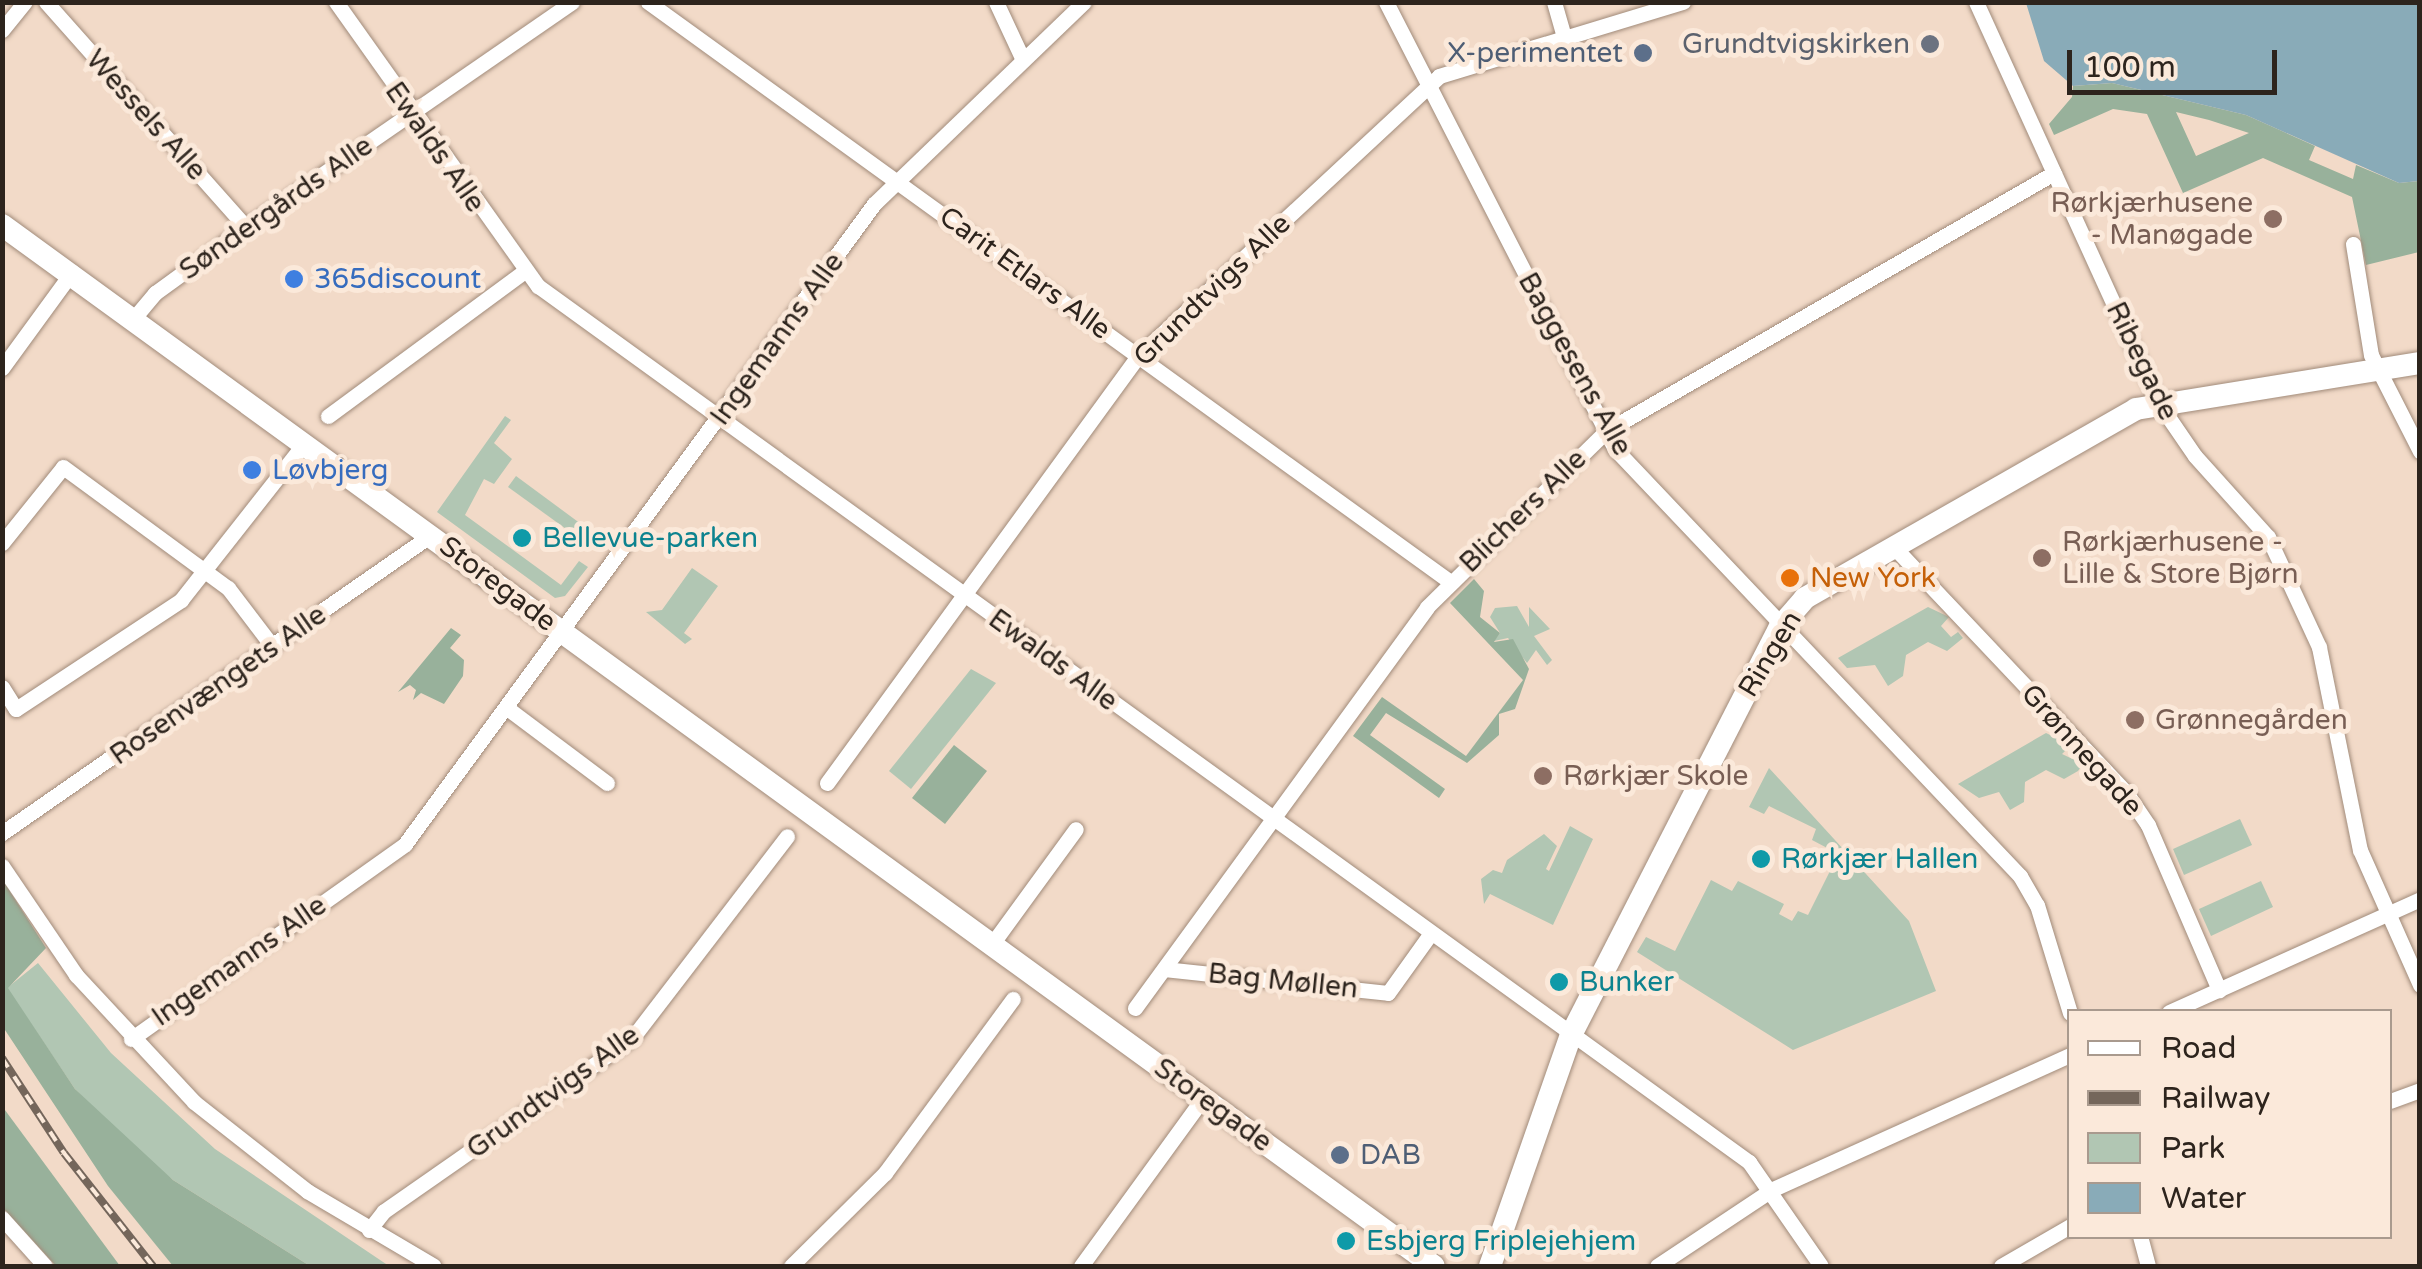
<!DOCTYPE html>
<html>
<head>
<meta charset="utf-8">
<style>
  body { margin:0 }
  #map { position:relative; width:2422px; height:1269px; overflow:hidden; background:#f2dac8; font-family:"Varela Round",sans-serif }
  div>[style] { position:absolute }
  .green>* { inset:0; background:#b1c6b3 }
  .forest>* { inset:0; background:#98b19b }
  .water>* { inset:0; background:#89abb8 }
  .roads { filter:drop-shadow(0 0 2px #a18b7a) drop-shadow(0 0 2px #a18b7a) }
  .street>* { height:15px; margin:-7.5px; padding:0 7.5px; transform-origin:7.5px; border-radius:7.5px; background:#fff }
  .secondary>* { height:22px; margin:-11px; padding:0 11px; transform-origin:11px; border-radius:11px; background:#fff }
  .rail>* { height:8px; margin-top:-4px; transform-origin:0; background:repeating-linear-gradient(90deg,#fbe9da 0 11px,#74665b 0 22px); box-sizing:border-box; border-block:2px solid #74665b }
  .dots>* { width:28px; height:28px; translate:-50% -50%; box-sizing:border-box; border:5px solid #fbe9da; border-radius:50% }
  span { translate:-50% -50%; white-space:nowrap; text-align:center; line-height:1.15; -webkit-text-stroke:10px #fbe9da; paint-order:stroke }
  .worship-label { font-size:28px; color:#5b616d }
  .right { translate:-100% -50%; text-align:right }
  .service-label { font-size:28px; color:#4e5e75 }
  .left { translate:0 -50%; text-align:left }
  .street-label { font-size:28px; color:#2d241d }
  .education-label { font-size:28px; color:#785e54 }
  .shop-label { font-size:28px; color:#366cbe }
  .culture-label { font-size:28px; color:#0d838f }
  .food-label { font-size:28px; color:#c56008 }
  .frame { position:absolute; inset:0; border:5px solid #2d241d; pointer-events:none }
  .legend { position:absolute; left:2067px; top:1009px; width:325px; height:230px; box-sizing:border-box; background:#fbe9da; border:2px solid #a99a8e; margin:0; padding:12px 18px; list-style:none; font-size:30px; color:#2d241d }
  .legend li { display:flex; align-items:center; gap:20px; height:50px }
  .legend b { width:50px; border:2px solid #a99a8e }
  .scale { position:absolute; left:2067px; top:50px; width:210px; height:45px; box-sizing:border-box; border:5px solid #2d241d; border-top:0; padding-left:12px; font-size:30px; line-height:35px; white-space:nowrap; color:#2d241d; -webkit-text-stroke:8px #fbe9da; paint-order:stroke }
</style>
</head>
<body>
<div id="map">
  <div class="green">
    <i style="clip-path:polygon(505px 416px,511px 420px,494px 443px,512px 459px,494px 484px,484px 479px,465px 515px,561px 585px,579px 561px,588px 567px,565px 596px,555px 598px,437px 512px)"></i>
    <i style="clip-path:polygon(516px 476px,581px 524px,573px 534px,508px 487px)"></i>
    <i style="clip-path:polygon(692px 568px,718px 586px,684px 633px,692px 639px,685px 644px,646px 612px,662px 610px)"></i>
    <i style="clip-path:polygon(1517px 606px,1529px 627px,1529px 607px,1550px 629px,1534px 636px,1552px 660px,1547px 665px,1536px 650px,1527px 663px,1508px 638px,1494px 641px,1500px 633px,1490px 617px,1495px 608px)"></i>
    <i style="clip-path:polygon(1928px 607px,1949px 617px,1941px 626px,1951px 637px,1958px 632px,1963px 638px,1947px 651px,1928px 642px,1906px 655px,1903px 676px,1888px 686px,1875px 665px,1847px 668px,1838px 658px)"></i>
    <i style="clip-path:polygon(971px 669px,996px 683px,911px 789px,889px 771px)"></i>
    <i style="clip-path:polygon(2046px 733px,2071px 745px,2062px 754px,2083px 764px,2078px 771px,2064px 779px,2046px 770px,2025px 782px,2024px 802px,2010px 810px,1999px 792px,1979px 798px,1958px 784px)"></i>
    <i style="clip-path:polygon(1769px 768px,1909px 921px,1936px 991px,1793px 1050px,1637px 952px,1646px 937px,1675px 951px,1711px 880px,1732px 891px,1738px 881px,1784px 904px,1779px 914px,1792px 921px,1798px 911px,1808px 915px,1832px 867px,1825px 863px,1831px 850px,1812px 840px,1816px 829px,1769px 806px,1764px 814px,1749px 807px)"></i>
    <i style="clip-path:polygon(2240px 819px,2252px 845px,2184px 875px,2173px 849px)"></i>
    <i style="clip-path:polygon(1570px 826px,1593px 839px,1553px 925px,1490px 894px,1484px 904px,1481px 879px,1493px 870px,1502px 873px,1507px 860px,1544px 834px,1557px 846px,1546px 869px,1549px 871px)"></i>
    <i style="clip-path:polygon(2261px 881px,2273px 907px,2211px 936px,2199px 909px)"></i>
    <i style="clip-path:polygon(38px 963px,111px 1053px,215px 1149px,389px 1266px,310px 1266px,173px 1180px,117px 1134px,75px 1089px,7px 988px)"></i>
  </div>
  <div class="forest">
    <i style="clip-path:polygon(evenodd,2112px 83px,2246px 115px,2315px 146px,2309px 160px,2353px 179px,2356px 165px,2399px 183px,2419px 181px,2419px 252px,2366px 265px,2352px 197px,2263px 158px,2183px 193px,2147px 114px,2113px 109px,2054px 135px,2049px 124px,2072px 97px,2073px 86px,2112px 83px,2176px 112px,2209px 120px,2249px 133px,2196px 156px,2176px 112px)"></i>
    <i style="clip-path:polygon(1474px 579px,1484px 591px,1480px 617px,1500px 633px,1494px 642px,1513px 639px,1529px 669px,1515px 709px,1499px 714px,1499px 735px,1467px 763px,1386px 713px,1370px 735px,1445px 789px,1439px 798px,1353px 736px,1382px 697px,1466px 756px,1523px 680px,1450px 603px)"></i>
    <i style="clip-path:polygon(451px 628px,461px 635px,450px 648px,464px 660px,463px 676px,444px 704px,421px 693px,413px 700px,416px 690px,410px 685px,398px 692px)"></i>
    <i style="clip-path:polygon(954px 745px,987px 771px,945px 824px,912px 798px)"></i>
    <i style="clip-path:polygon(2px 879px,46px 948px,8px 988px,75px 1089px,173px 1180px,310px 1266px,173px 1266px,108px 1186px,3px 1027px)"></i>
    <i style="clip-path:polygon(2px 1106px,120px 1266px,56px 1266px,3px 1208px)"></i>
  </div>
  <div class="water">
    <i style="clip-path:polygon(2026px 3px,2419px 3px,2419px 181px,2399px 183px,2246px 115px,2112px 83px,2073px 86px,2044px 61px)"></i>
  </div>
  <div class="roads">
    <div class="street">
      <i style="left:46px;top:2px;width:301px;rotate:48.4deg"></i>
      <i style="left:336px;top:2px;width:349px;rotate:54.6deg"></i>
      <i style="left:538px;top:286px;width:1495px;rotate:35.88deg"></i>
      <i style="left:1749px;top:1162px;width:126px;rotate:55.3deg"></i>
      <i style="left:648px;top:2px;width:988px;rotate:35.86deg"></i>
      <i style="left:996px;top:2px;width:64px;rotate:65deg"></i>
      <i style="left:1386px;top:2px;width:502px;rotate:62.87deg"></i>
      <i style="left:1615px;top:449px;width:589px;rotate:46.51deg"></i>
      <i style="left:2020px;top:876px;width:34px;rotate:60deg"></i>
      <i style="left:2037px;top:905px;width:113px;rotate:73deg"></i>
      <i style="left:1554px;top:2px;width:36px;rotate:74deg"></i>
      <i style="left:1976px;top:2px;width:439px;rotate:65.5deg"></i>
      <i style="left:2158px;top:402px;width:65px;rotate:55.6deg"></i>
      <i style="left:2195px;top:456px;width:109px;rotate:48deg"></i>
      <i style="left:2268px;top:537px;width:121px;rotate:65.1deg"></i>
      <i style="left:2319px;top:647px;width:207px;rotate:78.6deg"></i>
      <i style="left:2360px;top:850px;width:148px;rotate:66deg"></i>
      <i style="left:2px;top:30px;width:36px;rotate:-51deg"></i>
      <i style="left:2353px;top:244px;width:112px;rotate:80.8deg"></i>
      <i style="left:2371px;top:355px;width:108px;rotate:63deg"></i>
      <i style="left:134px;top:318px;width:33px;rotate:-50deg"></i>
      <i style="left:155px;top:293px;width:112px;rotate:-36deg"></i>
      <i style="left:246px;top:227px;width:396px;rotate:-34.6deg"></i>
      <i style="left:2px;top:368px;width:119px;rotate:-53.9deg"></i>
      <i style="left:328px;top:416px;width:242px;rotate:-36.4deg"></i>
      <i style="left:2px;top:543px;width:97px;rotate:-51.2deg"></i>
      <i style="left:63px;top:467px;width:205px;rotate:36.3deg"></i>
      <i style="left:228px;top:588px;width:74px;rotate:52.7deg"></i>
      <i style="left:1893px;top:546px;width:337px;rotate:46.6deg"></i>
      <i style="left:2125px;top:791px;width:41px;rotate:55.9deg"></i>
      <i style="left:2148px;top:825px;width:180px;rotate:66.7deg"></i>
      <i style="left:2px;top:687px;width:26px;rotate:58deg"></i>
      <i style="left:16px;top:709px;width:198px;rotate:-33.4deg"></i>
      <i style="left:181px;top:600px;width:196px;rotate:-51.8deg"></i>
      <i style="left:507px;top:708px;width:125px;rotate:36.9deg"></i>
      <i style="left:827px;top:783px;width:528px;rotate:-53.93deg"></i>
      <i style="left:1138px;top:356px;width:411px;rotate:-42.9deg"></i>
      <i style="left:1439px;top:76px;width:255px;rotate:-16.9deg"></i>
      <i style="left:2px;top:833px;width:522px;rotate:-34.79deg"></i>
      <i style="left:2px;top:866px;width:132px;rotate:55.8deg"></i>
      <i style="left:76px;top:975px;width:173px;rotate:47.1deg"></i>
      <i style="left:194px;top:1102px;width:144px;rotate:38.2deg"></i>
      <i style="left:307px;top:1191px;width:147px;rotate:30.6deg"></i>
      <i style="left:992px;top:944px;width:142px;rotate:-53.9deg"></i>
      <i style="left:1164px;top:969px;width:225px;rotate:6.1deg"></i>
      <i style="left:1388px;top:993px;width:74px;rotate:-54.4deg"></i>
      <i style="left:1135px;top:1008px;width:496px;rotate:-53.9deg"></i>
      <i style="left:1427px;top:607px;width:251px;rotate:-44.5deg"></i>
      <i style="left:1606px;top:431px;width:517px;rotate:-29.94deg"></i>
      <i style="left:2169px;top:1012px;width:275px;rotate:-24.2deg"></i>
      <i style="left:131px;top:1039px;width:336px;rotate:-35.4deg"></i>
      <i style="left:405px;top:844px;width:793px;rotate:-53.77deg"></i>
      <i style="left:874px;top:204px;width:291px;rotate:-43.9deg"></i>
      <i style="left:2390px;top:1101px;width:32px;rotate:-20deg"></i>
      <i style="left:2px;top:1218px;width:64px;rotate:48.1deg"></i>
      <i style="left:369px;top:1230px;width:24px;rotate:-52deg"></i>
      <i style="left:384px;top:1211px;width:304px;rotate:-34.9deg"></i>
      <i style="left:633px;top:1037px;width:253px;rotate:-52.5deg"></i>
      <i style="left:2140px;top:1236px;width:31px;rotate:75deg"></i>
      <i style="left:791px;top:1266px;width:132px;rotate:-44.7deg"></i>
      <i style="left:885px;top:1173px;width:216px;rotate:-53.7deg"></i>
      <i style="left:1081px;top:1266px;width:208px;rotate:-54deg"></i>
      <i style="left:1657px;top:1266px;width:139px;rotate:-33.6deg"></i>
      <i style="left:1773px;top:1189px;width:326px;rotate:-24.3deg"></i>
      <i style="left:2001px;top:1266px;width:80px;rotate:-30.1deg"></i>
    </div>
    <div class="secondary">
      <i style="left:2px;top:225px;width:1770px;rotate:36.02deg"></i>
      <i style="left:1490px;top:1266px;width:245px;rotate:-70.7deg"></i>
      <i style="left:1571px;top:1035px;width:458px;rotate:-62.9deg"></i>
      <i style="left:1780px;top:627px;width:38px;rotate:-49deg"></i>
      <i style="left:1805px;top:598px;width:381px;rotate:-29.7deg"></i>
      <i style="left:2136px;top:409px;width:288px;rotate:-9.2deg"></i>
    </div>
  </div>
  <div class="rail">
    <i style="left:2px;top:1058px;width:113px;rotate:56.9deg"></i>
    <i style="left:64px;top:1153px;width:144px;rotate:51.8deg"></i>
  </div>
  <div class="dots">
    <i style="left:1930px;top:44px;background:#6b7280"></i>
    <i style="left:1643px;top:53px;background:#5c6f8a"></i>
    <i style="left:2273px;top:219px;background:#8d6e63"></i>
    <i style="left:294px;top:279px;background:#3f7fe0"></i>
    <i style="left:252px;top:470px;background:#3f7fe0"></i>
    <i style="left:522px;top:538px;background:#0f9aa8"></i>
    <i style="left:2042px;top:558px;background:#8d6e63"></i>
    <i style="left:1790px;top:578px;background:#e8710a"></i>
    <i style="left:2135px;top:720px;background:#8d6e63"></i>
    <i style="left:1543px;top:776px;background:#8d6e63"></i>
    <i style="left:1761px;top:859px;background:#0f9aa8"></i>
    <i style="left:1559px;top:982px;background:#0f9aa8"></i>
    <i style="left:1340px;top:1155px;background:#5c6f8a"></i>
    <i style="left:1346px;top:1241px;background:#0f9aa8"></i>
  </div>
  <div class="worship-label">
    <span class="right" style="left:1910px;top:44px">Grundtvigskirken</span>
  </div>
  <div class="service-label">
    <span class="right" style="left:1623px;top:53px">X-perimentet</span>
    <span class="left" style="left:1360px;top:1155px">DAB</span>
  </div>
  <div class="street-label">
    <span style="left:146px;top:115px;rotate:48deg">Wessels Alle</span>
    <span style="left:435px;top:147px;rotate:55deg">Ewalds Alle</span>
    <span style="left:276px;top:208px;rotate:-35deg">Søndergårds Alle</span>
    <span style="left:1025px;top:273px;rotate:36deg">Carit Etlars Alle</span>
    <span style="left:1212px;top:290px;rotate:-44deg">Grundtvigs Alle</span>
    <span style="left:777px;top:339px;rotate:-54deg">Ingemanns Alle</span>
    <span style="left:2142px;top:361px;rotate:64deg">Ribegade</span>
    <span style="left:1575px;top:364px;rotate:61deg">Baggesens Alle</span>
    <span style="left:1523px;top:511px;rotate:-44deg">Blichers Alle</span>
    <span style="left:498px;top:584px;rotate:37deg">Storegade</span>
    <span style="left:1770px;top:654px;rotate:-59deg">Ringen</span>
    <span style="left:1053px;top:660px;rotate:36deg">Ewalds Alle</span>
    <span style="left:218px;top:685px;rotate:-35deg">Rosenvængets Alle</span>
    <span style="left:2082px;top:750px;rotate:48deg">Grønnegade</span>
    <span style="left:239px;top:961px;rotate:-35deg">Ingemanns Alle</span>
    <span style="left:1283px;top:981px;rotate:6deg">Bag Møllen</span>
    <span style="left:553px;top:1092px;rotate:-36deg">Grundtvigs Alle</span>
    <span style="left:1213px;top:1105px;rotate:36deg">Storegade</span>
  </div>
  <div class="education-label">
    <span class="right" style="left:2253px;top:219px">Rørkjærhusene<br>- Manøgade</span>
    <span class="left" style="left:2062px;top:558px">Rørkjærhusene -<br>Lille &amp; Store Bjørn</span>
    <span class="left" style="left:2155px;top:720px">Grønnegården</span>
    <span class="left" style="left:1563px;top:776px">Rørkjær Skole</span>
  </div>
  <div class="shop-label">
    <span class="left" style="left:314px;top:279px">365discount</span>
    <span class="left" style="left:272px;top:470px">Løvbjerg</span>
  </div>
  <div class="culture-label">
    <span class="left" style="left:542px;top:538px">Bellevue-parken</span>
    <span class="left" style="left:1781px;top:859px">Rørkjær Hallen</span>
    <span class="left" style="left:1579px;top:982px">Bunker</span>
    <span class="left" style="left:1366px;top:1241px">Esbjerg Friplejehjem</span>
  </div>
  <div class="food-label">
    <span class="left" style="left:1810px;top:578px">New York</span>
  </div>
  <div class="frame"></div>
  <ul class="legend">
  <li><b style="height:12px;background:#fff"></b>Road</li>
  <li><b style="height:12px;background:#74665b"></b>Railway</li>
  <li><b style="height:28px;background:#b1c6b3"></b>Park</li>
  <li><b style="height:28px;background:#89abb8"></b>Water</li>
  </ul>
  <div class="scale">100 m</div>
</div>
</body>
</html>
